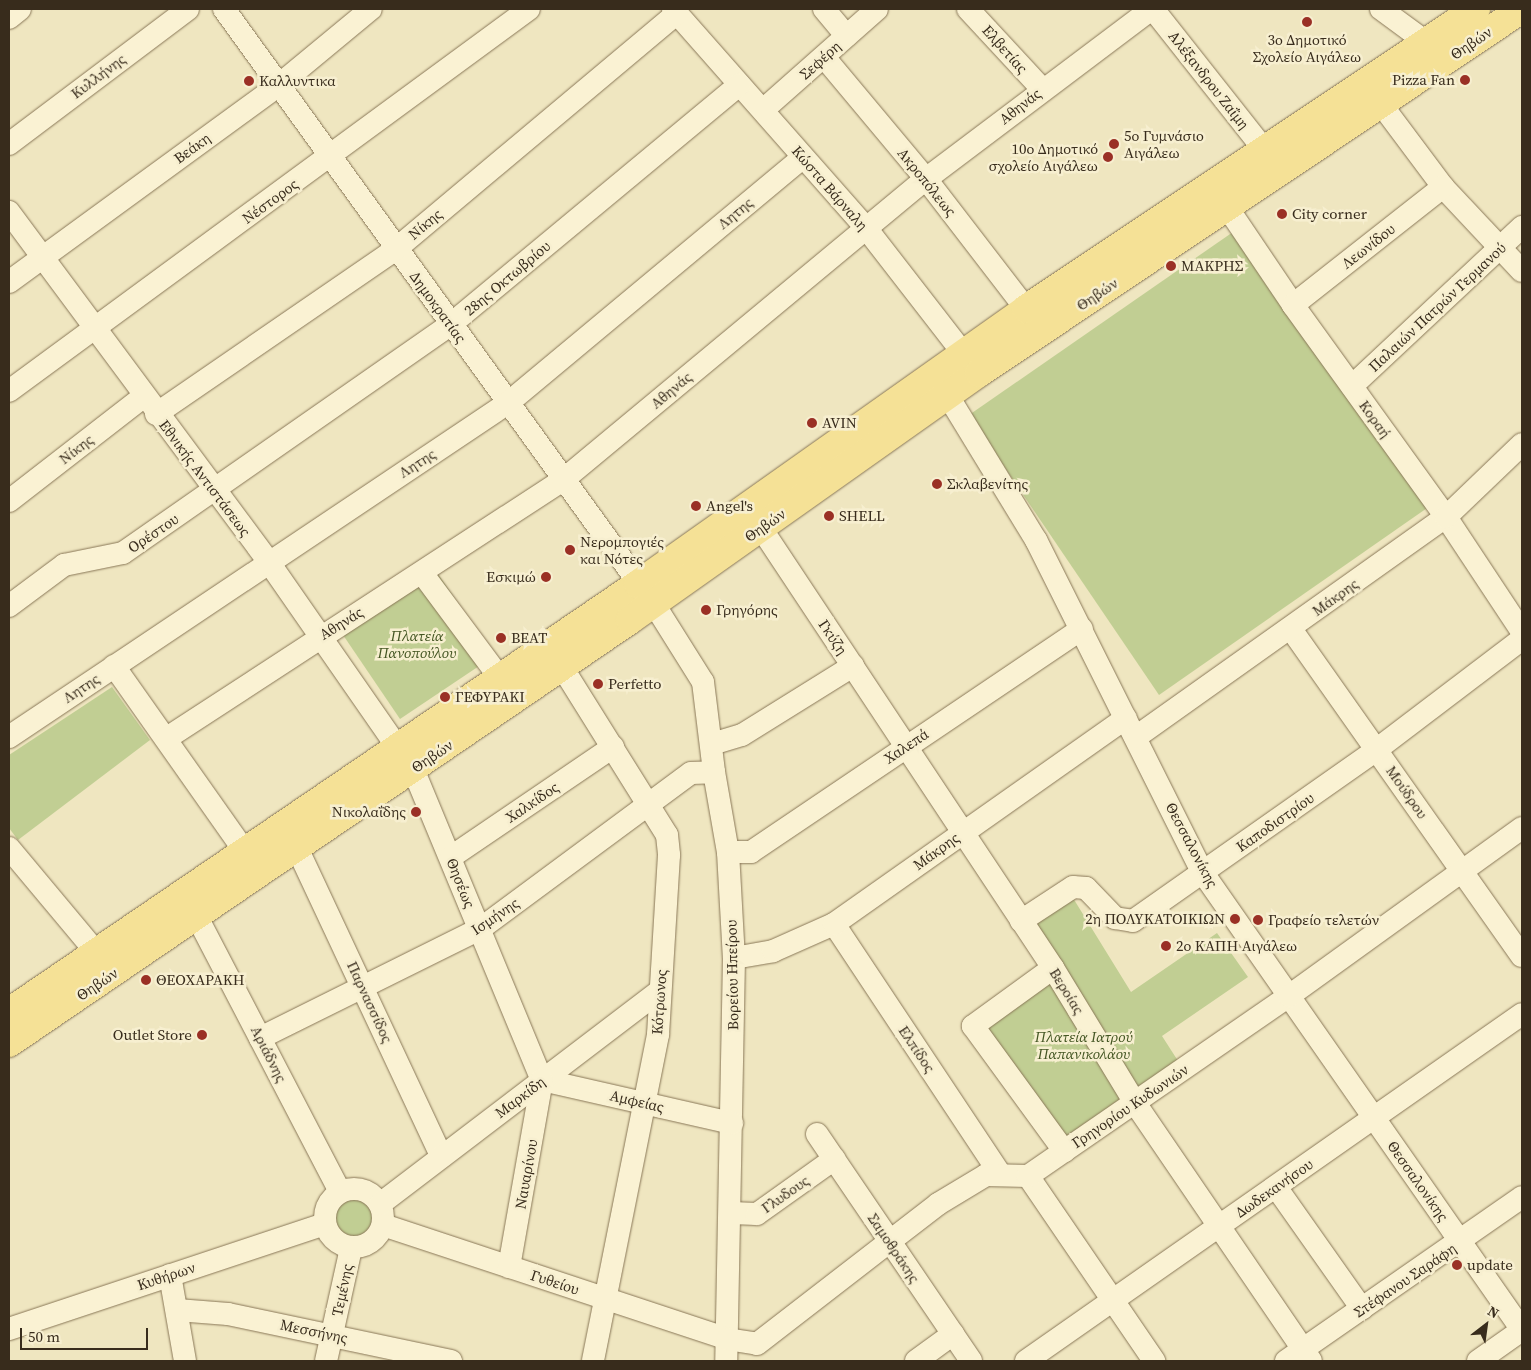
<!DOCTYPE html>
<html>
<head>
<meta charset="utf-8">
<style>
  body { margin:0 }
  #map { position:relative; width:1531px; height:1370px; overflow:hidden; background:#efe6c0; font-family:"Source Serif 4",serif }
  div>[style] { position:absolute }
  .green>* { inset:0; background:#c1ce93 }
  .round { border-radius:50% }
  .roads { filter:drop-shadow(0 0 1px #897757) drop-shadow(0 0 1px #897757) }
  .minor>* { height:22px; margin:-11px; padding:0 11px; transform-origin:11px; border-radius:11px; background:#faf2d3 }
  .minor>.ring { margin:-11px; padding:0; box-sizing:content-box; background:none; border:22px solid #faf2d3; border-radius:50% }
  .major>* { height:28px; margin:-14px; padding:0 14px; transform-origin:14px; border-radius:14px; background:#f5e196 }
  .dots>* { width:14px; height:14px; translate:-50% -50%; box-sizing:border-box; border:2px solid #f7efd0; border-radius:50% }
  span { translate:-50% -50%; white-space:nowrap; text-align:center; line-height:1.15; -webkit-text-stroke:5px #f7efd0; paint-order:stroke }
  .poi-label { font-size:15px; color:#382c1c }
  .right { translate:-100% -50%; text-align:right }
  .left { translate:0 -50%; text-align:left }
  .street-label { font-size:15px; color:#382c1c }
  .park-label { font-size:15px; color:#435522; font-style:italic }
  .frame { position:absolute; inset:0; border:10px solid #382c1c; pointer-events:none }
  .north { position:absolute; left:1461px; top:1300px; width:50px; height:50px; -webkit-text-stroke:4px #f7efd0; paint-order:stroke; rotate:30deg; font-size:14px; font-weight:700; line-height:20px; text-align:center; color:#382c1c }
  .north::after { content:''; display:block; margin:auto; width:18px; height:22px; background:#382c1c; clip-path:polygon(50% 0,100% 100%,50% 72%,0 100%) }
  .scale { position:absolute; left:20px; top:1328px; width:128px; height:22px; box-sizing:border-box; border:2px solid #382c1c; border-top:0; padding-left:6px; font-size:15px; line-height:18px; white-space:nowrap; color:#382c1c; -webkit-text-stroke:4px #f7efd0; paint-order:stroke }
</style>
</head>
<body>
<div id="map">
  <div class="green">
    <i style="clip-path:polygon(1246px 223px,1440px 499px,1159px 695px,969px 415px)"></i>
    <i style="clip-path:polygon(434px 568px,494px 656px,400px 719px,341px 632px)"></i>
    <i style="clip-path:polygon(112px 687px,150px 740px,18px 840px,9px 828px,9px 755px)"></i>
    <i style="clip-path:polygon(1073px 898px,1131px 992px,1217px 933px,1248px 977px,1162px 1036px,1180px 1064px,1065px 1143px,985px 1029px,1063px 974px,1030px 926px)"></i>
    <i class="round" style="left:331px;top:1194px;width:48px;height:48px"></i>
  </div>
  <div class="roads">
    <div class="minor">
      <i style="left:224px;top:9px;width:734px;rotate:54.14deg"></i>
      <i style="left:654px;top:604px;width:92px;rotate:57.9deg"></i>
      <i style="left:703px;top:682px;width:91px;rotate:83deg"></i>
      <i style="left:714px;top:772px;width:81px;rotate:80.1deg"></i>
      <i style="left:728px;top:852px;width:106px;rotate:86.8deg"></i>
      <i style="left:734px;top:958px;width:403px;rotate:91.1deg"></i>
      <i style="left:673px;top:9px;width:292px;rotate:48.6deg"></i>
      <i style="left:866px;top:228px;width:175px;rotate:52.2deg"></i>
      <i style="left:824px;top:9px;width:35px;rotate:50deg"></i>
      <i style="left:968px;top:9px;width:109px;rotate:47.2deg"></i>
      <i style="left:1153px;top:9px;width:181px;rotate:51.7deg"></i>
      <i style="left:1381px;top:9px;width:56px;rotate:36.3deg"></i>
      <i style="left:9px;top:18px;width:14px;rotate:-39deg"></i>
      <i style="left:824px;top:57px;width:159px;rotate:50.1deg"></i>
      <i style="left:926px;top:179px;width:164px;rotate:52.4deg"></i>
      <i style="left:1381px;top:104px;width:104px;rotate:53.2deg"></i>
      <i style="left:1443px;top:187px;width:115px;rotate:46.8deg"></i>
      <i style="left:763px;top:110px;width:152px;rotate:-41.5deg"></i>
      <i style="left:9px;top:144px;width:224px;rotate:-37deg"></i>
      <i style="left:1227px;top:207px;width:118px;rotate:56deg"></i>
      <i style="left:1293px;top:305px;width:261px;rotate:54.2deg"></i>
      <i style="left:1446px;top:517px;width:138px;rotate:56.5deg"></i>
      <i style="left:9px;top:212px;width:435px;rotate:53.4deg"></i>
      <i style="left:268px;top:561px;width:228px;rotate:55.2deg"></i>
      <i style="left:9px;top:282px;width:334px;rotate:-36.1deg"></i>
      <i style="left:279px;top:85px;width:119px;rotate:-39.6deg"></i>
      <i style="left:1293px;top:305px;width:191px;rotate:-38.2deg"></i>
      <i style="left:954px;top:380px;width:17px;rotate:111deg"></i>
      <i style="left:948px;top:396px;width:169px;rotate:58.6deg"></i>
      <i style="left:1036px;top:540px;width:373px;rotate:63.4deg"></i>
      <i style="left:1203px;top:873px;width:557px;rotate:55.08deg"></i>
      <i style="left:1352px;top:386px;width:233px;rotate:-43.1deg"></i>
      <i style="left:9px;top:391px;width:645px;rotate:-36.3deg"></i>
      <i style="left:156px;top:414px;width:291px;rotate:-34.5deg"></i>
      <i style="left:396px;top:249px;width:367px;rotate:-40deg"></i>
      <i style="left:9px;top:501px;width:170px;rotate:-37.8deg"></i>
      <i style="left:761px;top:528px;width:528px;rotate:56.43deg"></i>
      <i style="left:1053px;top:968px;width:158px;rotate:58.7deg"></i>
      <i style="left:1135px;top:1103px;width:312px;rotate:55.7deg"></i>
      <i style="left:422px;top:573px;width:131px;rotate:53.4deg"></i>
      <i style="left:9px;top:606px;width:69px;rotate:-36.7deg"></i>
      <i style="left:64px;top:565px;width:60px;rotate:-11.5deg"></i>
      <i style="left:123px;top:553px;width:399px;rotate:-34.9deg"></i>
      <i style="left:450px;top:325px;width:376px;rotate:-39.7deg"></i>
      <i style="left:1291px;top:629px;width:400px;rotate:54.8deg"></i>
      <i style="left:114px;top:666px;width:228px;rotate:54.8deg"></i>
      <i style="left:562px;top:667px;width:198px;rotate:58deg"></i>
      <i style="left:667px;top:835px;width:20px;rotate:84deg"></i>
      <i style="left:669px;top:855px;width:180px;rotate:93.5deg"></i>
      <i style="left:658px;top:1035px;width:332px;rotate:101.3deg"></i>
      <i style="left:9px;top:737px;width:600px;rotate:-33.8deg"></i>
      <i style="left:508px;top:403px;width:383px;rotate:-39.8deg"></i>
      <i style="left:1136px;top:737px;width:380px;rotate:-35.4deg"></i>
      <i style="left:1446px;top:517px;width:105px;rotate:-43.8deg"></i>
      <i style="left:167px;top:738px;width:473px;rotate:-33.1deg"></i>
      <i style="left:563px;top:480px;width:472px;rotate:-39.7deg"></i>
      <i style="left:926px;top:179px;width:283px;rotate:-37deg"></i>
      <i style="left:712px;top:744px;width:31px;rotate:-17deg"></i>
      <i style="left:742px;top:735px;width:131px;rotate:-31.9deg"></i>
      <i style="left:413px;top:769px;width:337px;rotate:67.5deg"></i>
      <i style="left:9px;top:848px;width:136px;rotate:50.1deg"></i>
      <i style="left:297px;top:848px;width:341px;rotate:64.9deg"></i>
      <i style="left:728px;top:852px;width:23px"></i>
      <i style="left:751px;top:852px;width:399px;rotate:-34deg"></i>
      <i style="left:451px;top:857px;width:196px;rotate:-34.2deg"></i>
      <i style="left:197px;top:917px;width:310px;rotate:62.5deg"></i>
      <i style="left:1021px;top:921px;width:62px;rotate:-33.2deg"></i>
      <i style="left:1073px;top:887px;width:13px;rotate:4deg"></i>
      <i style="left:1086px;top:888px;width:42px;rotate:46deg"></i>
      <i style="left:1115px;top:918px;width:18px;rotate:9deg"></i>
      <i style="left:1133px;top:921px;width:297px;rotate:-35.1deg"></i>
      <i style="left:1376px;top:750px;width:183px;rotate:-37.2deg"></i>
      <i style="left:834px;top:924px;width:300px;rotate:56.4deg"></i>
      <i style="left:734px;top:958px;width:40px;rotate:-10deg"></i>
      <i style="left:773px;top:951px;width:67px;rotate:-23.9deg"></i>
      <i style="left:834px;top:924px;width:357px;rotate:-35.2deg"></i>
      <i style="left:1053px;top:968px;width:99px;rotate:144.1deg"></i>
      <i style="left:973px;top:1026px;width:155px;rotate:53.9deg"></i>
      <i style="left:260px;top:1038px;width:246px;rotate:-26.4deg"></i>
      <i style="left:480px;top:929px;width:262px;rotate:-36.5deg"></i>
      <i style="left:691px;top:773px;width:23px;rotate:-2deg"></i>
      <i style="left:542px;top:1080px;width:195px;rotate:12.8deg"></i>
      <i style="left:817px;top:1134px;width:274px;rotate:55.8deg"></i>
      <i style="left:1028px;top:1176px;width:224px;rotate:55.7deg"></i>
      <i style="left:1276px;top:1187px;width:149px;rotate:54.8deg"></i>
      <i class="ring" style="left:325px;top:1189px;width:36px;height:36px"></i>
      <i style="left:380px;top:1204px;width:352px;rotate:-37.3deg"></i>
      <i style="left:731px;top:1213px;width:26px;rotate:2deg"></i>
      <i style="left:757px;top:1214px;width:95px;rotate:-35.5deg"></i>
      <i style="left:383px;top:1225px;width:362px;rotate:18.3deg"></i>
      <i style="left:727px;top:1339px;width:30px;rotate:9deg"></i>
      <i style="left:757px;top:1344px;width:229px;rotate:-37.7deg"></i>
      <i style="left:938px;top:1204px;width:56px;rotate:-31.1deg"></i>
      <i style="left:986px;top:1175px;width:42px;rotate:1.4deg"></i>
      <i style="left:1028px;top:1176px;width:317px;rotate:-34.6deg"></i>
      <i style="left:1289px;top:996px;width:287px;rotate:-35.8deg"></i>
      <i style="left:509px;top:1267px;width:190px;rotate:-80deg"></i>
      <i style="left:170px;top:1275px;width:87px;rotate:80.1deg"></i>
      <i style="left:177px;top:1310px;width:51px;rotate:4.5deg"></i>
      <i style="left:228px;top:1314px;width:228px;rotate:11.9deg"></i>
      <i style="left:9px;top:1329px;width:332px;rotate:-18.4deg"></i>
      <i style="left:326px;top:1361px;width:116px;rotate:-77.5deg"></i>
      <i style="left:916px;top:1361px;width:46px;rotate:-36.1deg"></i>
      <i style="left:1026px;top:1361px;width:605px;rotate:-34.98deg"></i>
      <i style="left:1286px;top:1361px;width:287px;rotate:-34.8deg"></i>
      <i style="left:1478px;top:1361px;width:54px;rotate:-35.2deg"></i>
    </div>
    <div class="major">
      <i style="left:9px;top:1012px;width:761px;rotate:-34.23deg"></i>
      <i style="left:638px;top:584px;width:476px;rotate:-35.3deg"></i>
      <i style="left:1026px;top:309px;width:541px;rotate:-33.69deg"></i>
      <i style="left:9px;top:1043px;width:751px;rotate:-34.26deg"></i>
      <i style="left:630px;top:620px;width:428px;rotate:-35.3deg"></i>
      <i style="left:979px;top:373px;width:654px;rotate:-33.84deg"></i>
    </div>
  </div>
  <div class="dots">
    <i style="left:1307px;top:22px;background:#9a3025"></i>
    <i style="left:1465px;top:80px;background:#9a3025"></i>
    <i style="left:249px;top:81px;background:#9a3025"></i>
    <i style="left:1114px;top:144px;background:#9a3025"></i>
    <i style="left:1108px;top:157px;background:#9a3025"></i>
    <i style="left:1282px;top:214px;background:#9a3025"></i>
    <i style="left:1171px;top:266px;background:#9a3025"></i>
    <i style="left:812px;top:423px;background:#9a3025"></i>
    <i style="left:937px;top:484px;background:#9a3025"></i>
    <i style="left:696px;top:506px;background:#9a3025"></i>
    <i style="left:829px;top:516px;background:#9a3025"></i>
    <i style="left:570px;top:550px;background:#9a3025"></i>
    <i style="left:546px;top:577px;background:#9a3025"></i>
    <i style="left:706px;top:610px;background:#9a3025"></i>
    <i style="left:501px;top:638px;background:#9a3025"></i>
    <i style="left:598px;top:684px;background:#9a3025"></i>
    <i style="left:445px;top:697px;background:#9a3025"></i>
    <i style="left:416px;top:812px;background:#9a3025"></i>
    <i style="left:1235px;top:919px;background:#9a3025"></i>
    <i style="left:1258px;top:920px;background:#9a3025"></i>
    <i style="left:1166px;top:946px;background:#9a3025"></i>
    <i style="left:146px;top:980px;background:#9a3025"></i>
    <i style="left:202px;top:1035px;background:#9a3025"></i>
    <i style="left:1457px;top:1265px;background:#9a3025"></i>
  </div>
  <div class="poi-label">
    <span style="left:1307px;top:48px">3ο Δημοτικό<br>Σχολείο Αιγάλεω</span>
    <span class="right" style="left:1455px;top:80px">Pizza Fan</span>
    <span class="left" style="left:259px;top:81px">Καλλυντικα</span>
    <span class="left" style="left:1124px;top:144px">5ο Γυμνάσιο<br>Αιγάλεω</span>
    <span class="right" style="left:1098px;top:157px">10ο Δημοτικό<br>σχολείο Αιγάλεω</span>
    <span class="left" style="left:1292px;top:214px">City corner</span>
    <span class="left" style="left:1181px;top:266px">ΜΑΚΡΗΣ</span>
    <span class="left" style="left:822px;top:423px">AVIN</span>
    <span class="left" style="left:947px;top:484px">Σκλαβενίτης</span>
    <span class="left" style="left:706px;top:506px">Angel's</span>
    <span class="left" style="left:839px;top:516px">SHELL</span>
    <span class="left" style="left:580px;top:550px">Νερομπογιές<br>και Νότες</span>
    <span class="right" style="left:536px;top:577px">Εσκιμώ</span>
    <span class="left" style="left:716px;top:610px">Γρηγόρης</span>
    <span class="left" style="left:511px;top:638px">ΒΕΑΤ</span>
    <span class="left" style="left:608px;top:684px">Perfetto</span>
    <span class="left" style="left:455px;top:697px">ΓΕΦΥΡΑΚΙ</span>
    <span class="right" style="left:406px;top:812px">Νικολαΐδης</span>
    <span class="right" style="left:1225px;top:919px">2η ΠΟΛΥΚΑΤΟΙΚΙΩΝ</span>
    <span class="left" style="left:1268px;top:920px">Γραφείο τελετών</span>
    <span class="left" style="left:1176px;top:946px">2ο ΚΑΠΗ Αιγάλεω</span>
    <span class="left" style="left:156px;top:980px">ΘΕΟΧΑΡΑΚΗ</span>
    <span class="right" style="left:192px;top:1035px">Outlet Store</span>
    <span class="left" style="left:1467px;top:1265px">update</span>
  </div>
  <div class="street-label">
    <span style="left:1471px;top:43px;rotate:-34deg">Θηβών</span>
    <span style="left:1005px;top:49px;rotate:48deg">Ελβετίας</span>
    <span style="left:820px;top:60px;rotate:-42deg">Σεφέρη</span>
    <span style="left:98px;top:76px;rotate:-37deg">Κυλλήνης</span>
    <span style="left:1209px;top:80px;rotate:52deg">Αλέξανδρου Ζαΐμη</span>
    <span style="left:1020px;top:106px;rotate:-38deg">Αθηνάς</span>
    <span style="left:192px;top:148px;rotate:-36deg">Βεάκη</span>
    <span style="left:927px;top:182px;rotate:51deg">Ακροπόλεως</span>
    <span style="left:830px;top:188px;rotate:49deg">Κώστα Βάρναλη</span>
    <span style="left:270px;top:201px;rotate:-36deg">Νέστορος</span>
    <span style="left:735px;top:213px;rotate:-40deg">Λητης</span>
    <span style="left:425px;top:224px;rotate:-40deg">Νίκης</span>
    <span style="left:1368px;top:246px;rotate:-38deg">Λεωνίδου</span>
    <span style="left:507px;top:278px;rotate:-40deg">28ης Οκτωβρίου</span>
    <span style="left:1097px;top:294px;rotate:-34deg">Θηβών</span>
    <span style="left:438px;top:307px;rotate:54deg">Δημοκρατίας</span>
    <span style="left:1437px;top:307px;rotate:-43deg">Παλαιών Πατρών Γερμανού</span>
    <span style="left:671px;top:390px;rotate:-40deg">Αθηνάς</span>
    <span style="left:1375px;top:419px;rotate:54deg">Κοραή</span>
    <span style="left:76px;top:449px;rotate:-38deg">Νίκης</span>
    <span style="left:417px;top:463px;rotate:-33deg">Λητης</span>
    <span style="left:205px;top:478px;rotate:53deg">Εθνικής Αντιστάσεως</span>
    <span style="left:765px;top:525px;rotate:-35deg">Θηβών</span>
    <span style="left:153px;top:533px;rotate:-34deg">Ορέστου</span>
    <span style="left:1335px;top:597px;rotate:-36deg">Μάκρης</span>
    <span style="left:341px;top:623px;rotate:-32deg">Αθηνάς</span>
    <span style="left:833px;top:637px;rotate:56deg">Γκύζη</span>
    <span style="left:81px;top:688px;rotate:-34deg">Λητης</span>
    <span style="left:906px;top:746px;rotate:-34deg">Χαλεπά</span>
    <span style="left:432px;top:756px;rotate:-34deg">Θηβών</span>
    <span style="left:1407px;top:792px;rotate:55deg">Μούδρου</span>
    <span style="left:532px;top:802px;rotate:-34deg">Χαλκίδος</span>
    <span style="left:1275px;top:822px;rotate:-35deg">Καποδιστρίου</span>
    <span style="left:1192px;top:845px;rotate:62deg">Θεσσαλονίκης</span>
    <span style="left:936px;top:851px;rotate:-36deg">Μάκρης</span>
    <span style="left:461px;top:883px;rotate:68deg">Θησέως</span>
    <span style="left:495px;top:916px;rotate:-34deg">Ισμήνης</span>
    <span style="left:732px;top:975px;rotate:-91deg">Βορείου Ηπείρου</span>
    <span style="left:97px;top:984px;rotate:-34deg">Θηβών</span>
    <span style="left:1067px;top:991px;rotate:58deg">Βεροίας</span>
    <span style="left:370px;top:1002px;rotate:65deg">Παρνασσίδος</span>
    <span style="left:659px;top:1002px;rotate:-86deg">Κότρωνος</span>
    <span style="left:917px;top:1049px;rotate:56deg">Ελπίδος</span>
    <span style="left:269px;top:1054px;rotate:63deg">Αριάδνης</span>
    <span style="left:520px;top:1097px;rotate:-37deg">Μαρκίδη</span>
    <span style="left:637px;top:1101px;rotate:13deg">Αμφείας</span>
    <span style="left:1130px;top:1106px;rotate:-34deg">Γρηγορίου Κυδωνιών</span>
    <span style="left:526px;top:1174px;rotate:-80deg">Ναυαρίνου</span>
    <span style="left:1418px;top:1181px;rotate:55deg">Θεσσαλονίκης</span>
    <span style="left:1274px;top:1188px;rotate:-35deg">Δωδεκανήσου</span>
    <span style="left:785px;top:1194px;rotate:-35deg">Γλυδους</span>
    <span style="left:894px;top:1248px;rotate:56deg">Σαμοθράκης</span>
    <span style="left:166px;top:1276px;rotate:-18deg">Κυθήρων</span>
    <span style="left:1405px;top:1280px;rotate:-34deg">Στέφανου Σαράφη</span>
    <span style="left:555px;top:1282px;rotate:18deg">Γυθείου</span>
    <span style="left:342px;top:1290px;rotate:-78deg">Τεμένης</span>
    <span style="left:314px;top:1331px;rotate:12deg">Μεσσήνης</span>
  </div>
  <div class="park-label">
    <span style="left:417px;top:644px">Πλατεία<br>Πανοπούλου</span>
    <span style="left:1084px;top:1045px">Πλατεία Ιατρού<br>Παπανικολάου</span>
  </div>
  <div class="frame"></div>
  <div class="north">N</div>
  <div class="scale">50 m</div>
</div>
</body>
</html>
